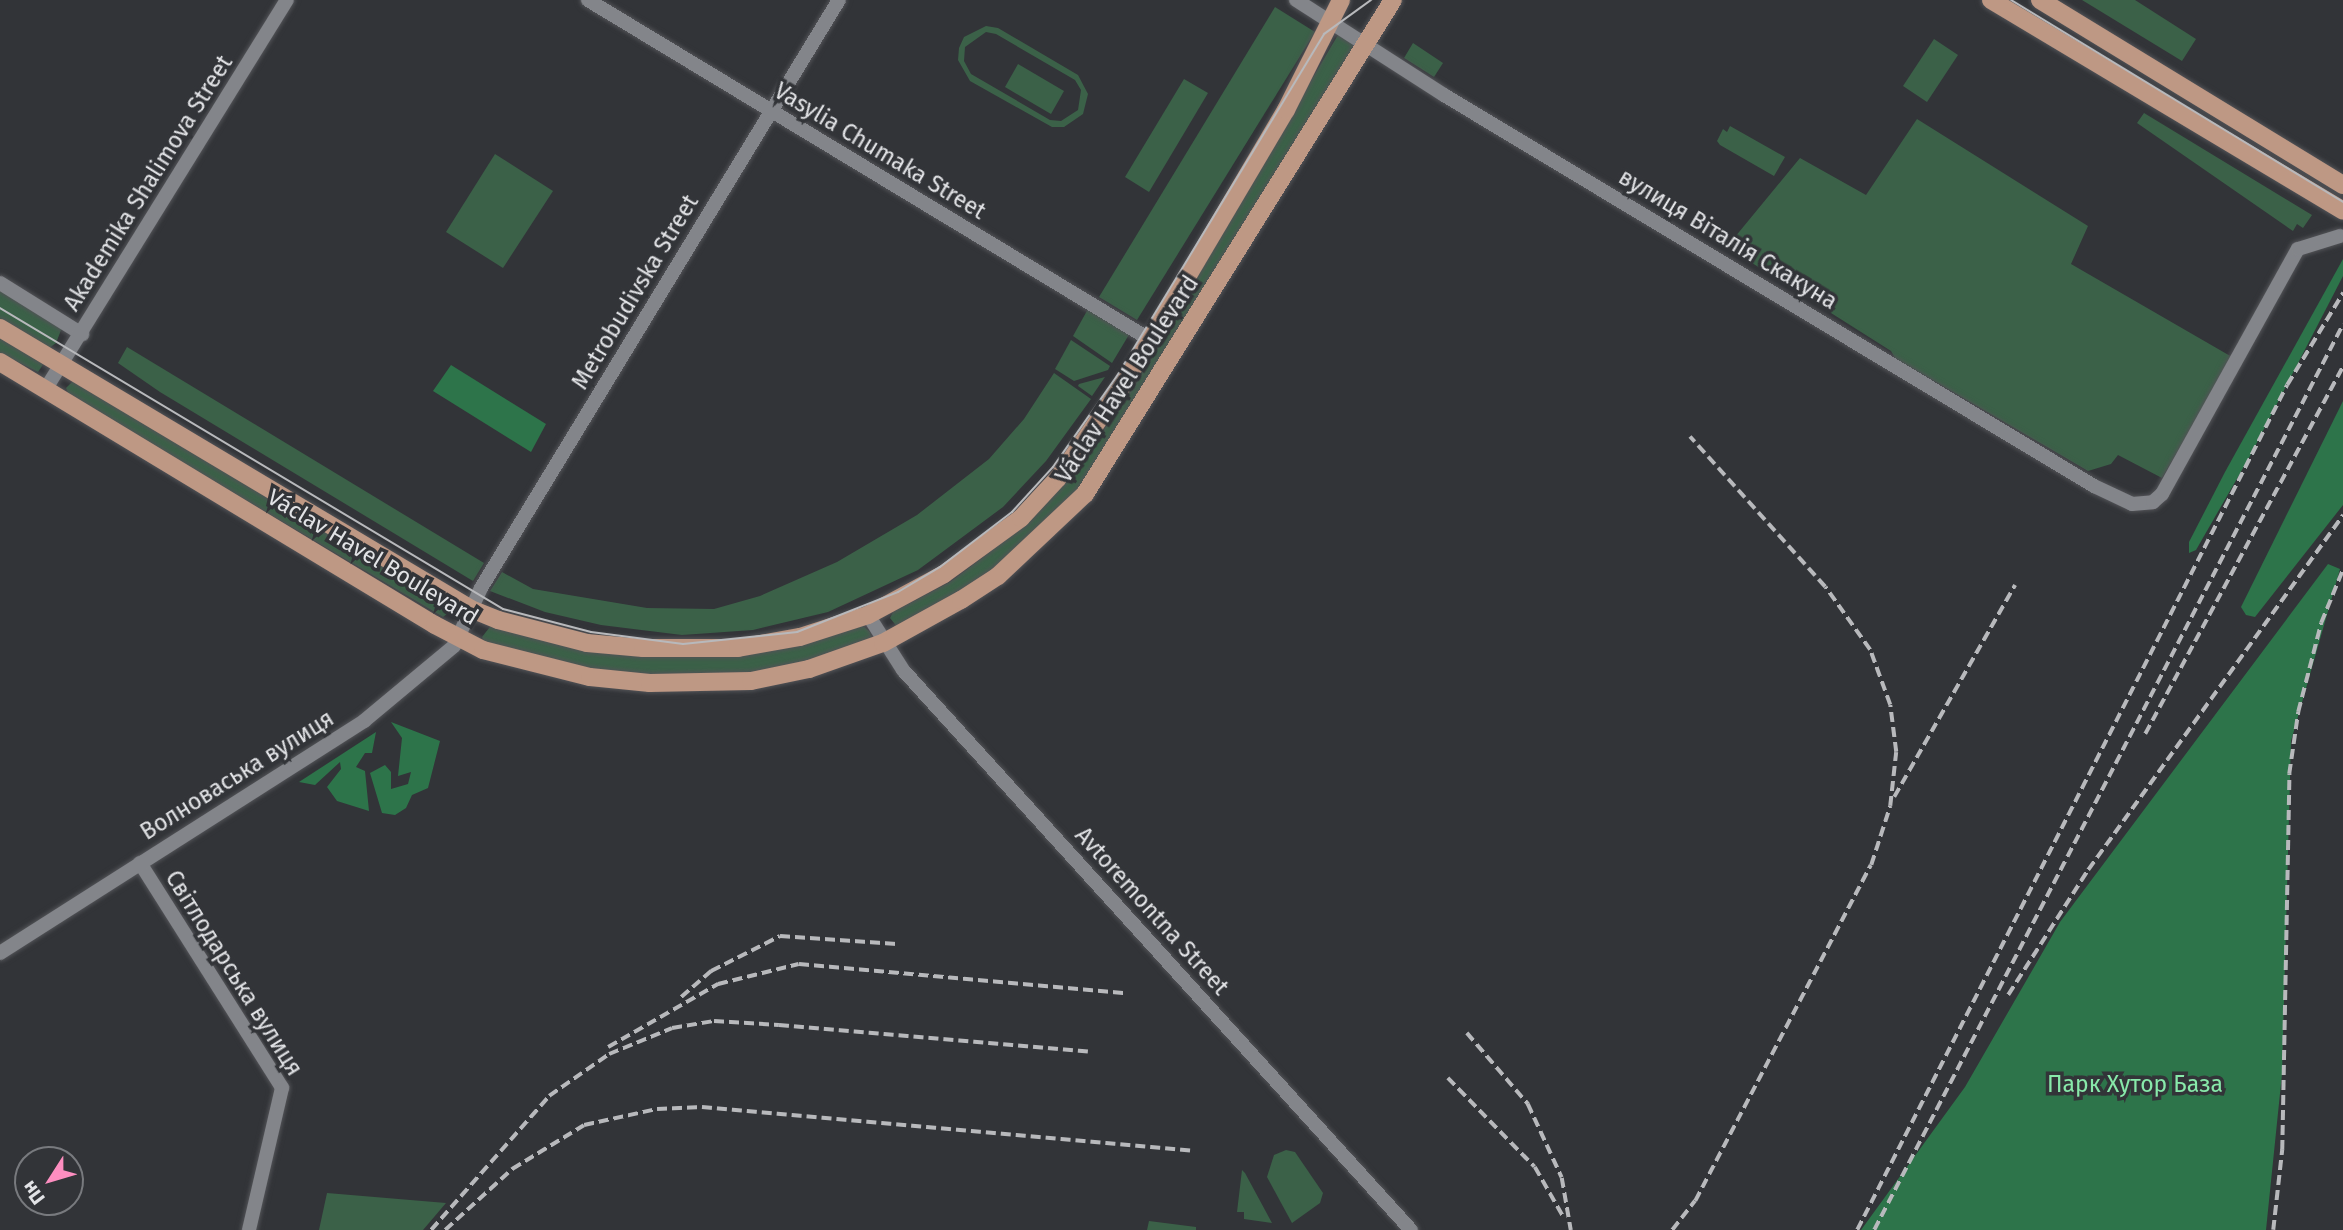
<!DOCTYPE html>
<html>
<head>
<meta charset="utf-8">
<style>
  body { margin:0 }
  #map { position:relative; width:2343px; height:1230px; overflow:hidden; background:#323438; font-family:"Fira Sans",sans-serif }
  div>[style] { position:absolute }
  .green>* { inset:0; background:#3b6148 }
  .forest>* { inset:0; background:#2d744a }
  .roads { filter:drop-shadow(0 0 2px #525357) drop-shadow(0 0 2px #525357) }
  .minor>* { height:14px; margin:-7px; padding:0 7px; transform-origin:7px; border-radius:7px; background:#83858a }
  .major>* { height:18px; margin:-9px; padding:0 9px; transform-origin:9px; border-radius:9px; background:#be9884 }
  .tram>* { height:2px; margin:-1px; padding:0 1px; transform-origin:1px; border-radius:1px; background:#b8b9bc }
  .rail>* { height:3.5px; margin-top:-1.75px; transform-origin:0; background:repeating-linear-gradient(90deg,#b8b9bc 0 10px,transparent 0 15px) }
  span { translate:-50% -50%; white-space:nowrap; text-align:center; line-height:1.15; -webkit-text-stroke:7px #323438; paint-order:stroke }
  .street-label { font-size:23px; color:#e2e3e6 }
  .park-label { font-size:23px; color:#88e9aa }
  .north { position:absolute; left:14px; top:1146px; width:70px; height:70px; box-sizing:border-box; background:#323438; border:2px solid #787a7e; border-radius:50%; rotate:233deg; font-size:19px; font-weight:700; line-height:28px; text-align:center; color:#e2e3e6 }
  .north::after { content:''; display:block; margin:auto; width:24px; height:32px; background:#fd8ec0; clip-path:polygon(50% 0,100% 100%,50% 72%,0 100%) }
</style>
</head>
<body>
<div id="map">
  <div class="green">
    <i style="clip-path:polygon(2082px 0,2135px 0,2196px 39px,2182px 61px)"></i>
    <i style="clip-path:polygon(1275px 7px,1315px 32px,1137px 320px,1099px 297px)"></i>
    <i style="clip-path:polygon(evenodd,986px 26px,998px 28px,1078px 75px,1088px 94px,1083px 114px,1064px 127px,1052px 127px,970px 81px,958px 60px,959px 48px,964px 37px,986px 26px,986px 32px,996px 34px,1075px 80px,1081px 90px,1078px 110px,1061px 121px,1050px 120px,971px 74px,964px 61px,965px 47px,986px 32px)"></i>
    <i style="clip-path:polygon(1338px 35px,1356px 45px,1081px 490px,1000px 566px,898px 628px,890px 618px,893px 612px,950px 582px,990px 552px,1070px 479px,1102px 433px)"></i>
    <i style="clip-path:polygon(1934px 39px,1958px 55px,1927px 102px,1903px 86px)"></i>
    <i style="clip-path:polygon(1413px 43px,1443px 63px,1434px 77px,1404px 58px)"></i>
    <i style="clip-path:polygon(1018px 64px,1064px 91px,1051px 114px,1005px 87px)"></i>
    <i style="clip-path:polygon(1184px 79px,1208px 93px,1149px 192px,1125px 177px)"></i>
    <i style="clip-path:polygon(2144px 113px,2312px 215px,2303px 228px,2297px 224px,2293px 231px,2137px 123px)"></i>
    <i style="clip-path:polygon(1917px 119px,2088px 226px,2071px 264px,2232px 357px,2162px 478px,2118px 455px,2111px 464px,2088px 471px,1895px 358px,1891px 351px,1741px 256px,1743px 251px,1730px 243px,1800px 158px,1866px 195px)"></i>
    <i style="clip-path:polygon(1730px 126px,1785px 157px,1774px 176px,1720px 145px,1717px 141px,1723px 129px,1727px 132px)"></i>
    <i style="clip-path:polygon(495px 154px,553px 191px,503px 268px,446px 232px)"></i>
    <i style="clip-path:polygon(0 287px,63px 325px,56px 343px,48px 349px,0 320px)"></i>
    <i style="clip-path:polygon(1088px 309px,1130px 333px,1112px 363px,1073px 336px)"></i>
    <i style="clip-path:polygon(0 334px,44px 363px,38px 372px,0 353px)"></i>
    <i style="clip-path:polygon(1071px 340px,1110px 366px,1108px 370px,1074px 381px,1055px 369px)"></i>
    <i style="clip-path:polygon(127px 347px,484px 563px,473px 581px,160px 392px,118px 363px)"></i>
    <i style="clip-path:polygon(1054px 373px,1091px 399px,1046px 461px,1003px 507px,918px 570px,828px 612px,753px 630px,682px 635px,601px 625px,545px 612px,490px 591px,502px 572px,533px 589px,647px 608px,714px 609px,760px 596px,837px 562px,917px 515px,989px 459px,1024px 419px)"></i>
    <i style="clip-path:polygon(1105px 377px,1092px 396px,1078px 386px,1079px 384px)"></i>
    <i style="clip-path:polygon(73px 381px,456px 607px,443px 617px,69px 395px,66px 388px)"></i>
    <i style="clip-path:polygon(493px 623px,642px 654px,861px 624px,870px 632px,872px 642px,809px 664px,751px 676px,698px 679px,592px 670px,485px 644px,482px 637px)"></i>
    <i style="clip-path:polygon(1286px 1150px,1295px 1152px,1323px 1193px,1320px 1203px,1292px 1223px,1267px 1177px,1274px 1155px)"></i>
    <i style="clip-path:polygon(1242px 1170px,1245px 1173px,1272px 1223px,1244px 1219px,1244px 1212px,1237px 1212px)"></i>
    <i style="clip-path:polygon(327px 1193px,446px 1203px,423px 1230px,319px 1230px)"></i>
    <i style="clip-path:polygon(1149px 1221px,1196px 1227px,1196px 1230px,1147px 1230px)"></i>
  </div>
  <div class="forest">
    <i style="clip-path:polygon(2343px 259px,2343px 276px,2250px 456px,2196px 550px,2189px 553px,2189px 542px,2225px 472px)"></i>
    <i style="clip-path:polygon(451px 365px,546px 424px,531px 452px,433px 391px)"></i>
    <i style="clip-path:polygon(2343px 401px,2343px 505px,2255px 617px,2246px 615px,2241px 607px)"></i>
    <i style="clip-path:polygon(2328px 564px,2340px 569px,2291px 741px,2282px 1074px,2266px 1230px,1861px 1230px,1965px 1087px,2060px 922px)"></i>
    <i style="clip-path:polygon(391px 722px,440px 741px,428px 788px,412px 795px,406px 808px,395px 815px,382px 813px,370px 773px,385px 765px,391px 772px,391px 789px,408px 784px,411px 772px,398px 776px,402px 738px)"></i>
    <i style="clip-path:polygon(376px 732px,372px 753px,365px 753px,356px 767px,365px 771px,369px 811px,337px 801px,327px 787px,341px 769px,340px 762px,315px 785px,299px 782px)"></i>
  </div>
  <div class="roads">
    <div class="minor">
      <i style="left:588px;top:0;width:655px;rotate:31.14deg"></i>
      <i style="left:1296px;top:0;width:176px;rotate:32.7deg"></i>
      <i style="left:1444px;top:95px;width:759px;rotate:31.03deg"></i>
      <i style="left:2094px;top:486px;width:42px;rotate:25.3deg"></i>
      <i style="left:2132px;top:504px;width:21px;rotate:-5deg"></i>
      <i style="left:2153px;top:502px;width:12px;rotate:-42deg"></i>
      <i style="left:2162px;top:494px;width:280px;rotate:-61deg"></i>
      <i style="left:2298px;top:249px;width:44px;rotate:-17.2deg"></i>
      <i style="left:0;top:283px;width:97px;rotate:31.9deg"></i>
      <i style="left:45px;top:390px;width:459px;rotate:-58.2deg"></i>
      <i style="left:868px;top:615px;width:65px;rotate:57.5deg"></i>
      <i style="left:903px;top:670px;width:756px;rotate:47.79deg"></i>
      <i style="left:140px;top:863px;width:266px;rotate:57.7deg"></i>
      <i style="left:282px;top:1088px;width:146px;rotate:103.1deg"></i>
      <i style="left:0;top:953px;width:432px;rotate:-32.5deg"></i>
      <i style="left:364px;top:721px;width:117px;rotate:-39.8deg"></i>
      <i style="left:454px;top:646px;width:64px;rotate:-65deg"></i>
      <i style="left:481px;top:588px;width:688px;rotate:-58.67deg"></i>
    </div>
    <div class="major">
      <i style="left:1991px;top:0;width:410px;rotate:30.9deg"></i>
      <i style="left:2040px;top:0;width:355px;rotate:31.4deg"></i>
      <i style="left:0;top:328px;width:548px;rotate:30.82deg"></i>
      <i style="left:471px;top:609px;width:29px;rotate:22deg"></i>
      <i style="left:498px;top:620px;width:92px;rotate:14.5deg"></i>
      <i style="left:587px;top:643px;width:56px;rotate:5.1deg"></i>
      <i style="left:643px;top:648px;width:95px"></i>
      <i style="left:738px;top:648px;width:63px;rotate:-10.1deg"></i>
      <i style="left:800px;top:637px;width:71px;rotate:-17.9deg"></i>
      <i style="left:868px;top:615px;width:86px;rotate:-28.3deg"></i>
      <i style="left:944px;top:574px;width:95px;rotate:-36deg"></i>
      <i style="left:1021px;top:518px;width:54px;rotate:-47.2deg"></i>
      <i style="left:1058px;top:478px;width:117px;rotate:-55.1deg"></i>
      <i style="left:1125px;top:382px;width:316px;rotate:-59.4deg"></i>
      <i style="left:1286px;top:110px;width:123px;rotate:-63.4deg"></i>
      <i style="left:0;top:362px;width:508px;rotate:31.16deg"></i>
      <i style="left:435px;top:625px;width:54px;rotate:27.5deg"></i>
      <i style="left:483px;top:650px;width:110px;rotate:14.2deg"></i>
      <i style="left:590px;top:677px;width:60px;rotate:5.7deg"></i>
      <i style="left:650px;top:683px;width:101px;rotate:-1.1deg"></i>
      <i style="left:751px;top:681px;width:59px;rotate:-11.7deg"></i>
      <i style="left:809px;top:669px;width:78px;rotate:-19.4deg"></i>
      <i style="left:883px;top:643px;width:89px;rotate:-28.9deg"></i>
      <i style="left:961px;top:600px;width:44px;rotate:-33deg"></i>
      <i style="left:998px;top:576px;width:120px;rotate:-43.3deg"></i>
      <i style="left:1085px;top:494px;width:582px;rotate:-58.06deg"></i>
    </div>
  </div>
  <div class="tram">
    <i style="left:2011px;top:0;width:389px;rotate:31.3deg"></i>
    <i style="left:0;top:308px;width:586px;rotate:30.9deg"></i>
    <i style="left:503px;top:609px;width:91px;rotate:14.6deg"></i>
    <i style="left:591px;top:632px;width:93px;rotate:7.4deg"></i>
    <i style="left:683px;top:644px;width:115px;rotate:-6deg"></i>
    <i style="left:797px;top:632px;width:109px;rotate:-21.6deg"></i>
    <i style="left:898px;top:592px;width:49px;rotate:-30.8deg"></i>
    <i style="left:940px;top:567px;width:91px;rotate:-37.4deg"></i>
    <i style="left:1012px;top:512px;width:61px;rotate:-47.7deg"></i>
    <i style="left:1053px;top:467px;width:111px;rotate:-54.9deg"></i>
    <i style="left:1117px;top:376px;width:400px;rotate:-58.8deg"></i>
    <i style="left:1324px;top:34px;width:58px;rotate:-35.9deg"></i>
  </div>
  <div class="rail">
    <i style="left:2145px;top:734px;width:417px;rotate:-61.7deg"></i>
    <i style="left:1894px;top:797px;width:244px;rotate:-60.3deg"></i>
    <i style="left:2008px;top:995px;width:148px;rotate:-57.4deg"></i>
    <i style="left:2088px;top:870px;width:437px;rotate:-54.3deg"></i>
    <i style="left:681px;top:997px;width:40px;rotate:-41deg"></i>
    <i style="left:711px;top:971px;width:77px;rotate:-26.9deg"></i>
    <i style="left:780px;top:936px;width:117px;rotate:3.9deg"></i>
    <i style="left:1467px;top:1033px;width:94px;rotate:49.3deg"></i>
    <i style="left:1528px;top:1104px;width:81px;rotate:65.3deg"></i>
    <i style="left:1562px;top:1178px;width:53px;rotate:80.2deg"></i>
    <i style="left:608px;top:1047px;width:127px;rotate:-29.8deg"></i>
    <i style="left:718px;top:984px;width:83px;rotate:-13.9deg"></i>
    <i style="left:799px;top:964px;width:328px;rotate:5.1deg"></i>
    <i style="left:1448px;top:1078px;width:124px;rotate:45.7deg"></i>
    <i style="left:1535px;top:1167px;width:56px;rotate:60.3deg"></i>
    <i style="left:431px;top:1230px;width:179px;rotate:-48.6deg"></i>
    <i style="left:549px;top:1096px;width:73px;rotate:-35deg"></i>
    <i style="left:609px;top:1054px;width:68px;rotate:-22.4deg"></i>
    <i style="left:672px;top:1028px;width:43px;rotate:-9.5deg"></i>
    <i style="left:714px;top:1021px;width:65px;rotate:3.5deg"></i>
    <i style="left:779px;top:1025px;width:313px;rotate:4.9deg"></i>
    <i style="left:445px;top:1230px;width:91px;rotate:-42.3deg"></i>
    <i style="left:512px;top:1169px;width:84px;rotate:-31.4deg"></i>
    <i style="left:584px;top:1125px;width:75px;rotate:-12.4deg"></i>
    <i style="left:657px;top:1109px;width:45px;rotate:-2.5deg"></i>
    <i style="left:702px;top:1107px;width:493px;rotate:5.1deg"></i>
    <i style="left:1672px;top:1230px;width:37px;rotate:-52deg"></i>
    <i style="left:1695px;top:1201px;width:379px;rotate:-62.4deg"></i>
    <i style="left:1871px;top:865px;width:62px;rotate:-72.1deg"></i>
    <i style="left:1890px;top:806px;width:54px;rotate:-83.7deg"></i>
    <i style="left:1896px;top:752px;width:47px;rotate:-97.3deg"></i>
    <i style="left:1890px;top:705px;width:59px;rotate:-110deg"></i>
    <i style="left:1870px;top:650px;width:77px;rotate:-125.5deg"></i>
    <i style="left:1825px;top:587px;width:202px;rotate:-132deg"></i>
    <i style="left:1857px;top:1230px;width:948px;rotate:-63.03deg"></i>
    <i style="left:2287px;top:385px;width:108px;rotate:-58.7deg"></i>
    <i style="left:1874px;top:1230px;width:1020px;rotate:-62.63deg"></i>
    <i style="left:2273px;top:1230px;width:81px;rotate:-83.6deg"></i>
    <i style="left:2282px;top:1150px;width:376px;rotate:-88.9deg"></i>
    <i style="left:2289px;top:774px;width:63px;rotate:-81.7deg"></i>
    <i style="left:2298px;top:712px;width:92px;rotate:-75.5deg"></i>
    <i style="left:2321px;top:623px;width:58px;rotate:-67.8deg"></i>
  </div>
  <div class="street-label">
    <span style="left:880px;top:151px;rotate:31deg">Vasylia Chumaka Street</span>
    <span style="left:148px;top:183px;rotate:-58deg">Akademika Shalimova Street</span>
    <span style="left:1728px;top:239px;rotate:31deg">вулиця Віталія Скакуна</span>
    <span style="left:635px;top:292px;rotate:-59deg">Metrobudivska Street</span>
    <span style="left:1127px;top:379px;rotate:-57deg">Václav Havel Boulevard</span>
    <span style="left:373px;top:557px;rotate:31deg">Václav Havel Boulevard</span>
    <span style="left:237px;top:775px;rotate:-32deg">Волноваська вулиця</span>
    <span style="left:1152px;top:911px;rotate:48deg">Avtoremontna Street</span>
    <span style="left:234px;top:973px;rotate:58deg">Світлодарська вулиця</span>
  </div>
  <div class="park-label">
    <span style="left:2135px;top:1084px">Парк Хутор База</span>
  </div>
  <div class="north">Пн</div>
</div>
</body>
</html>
